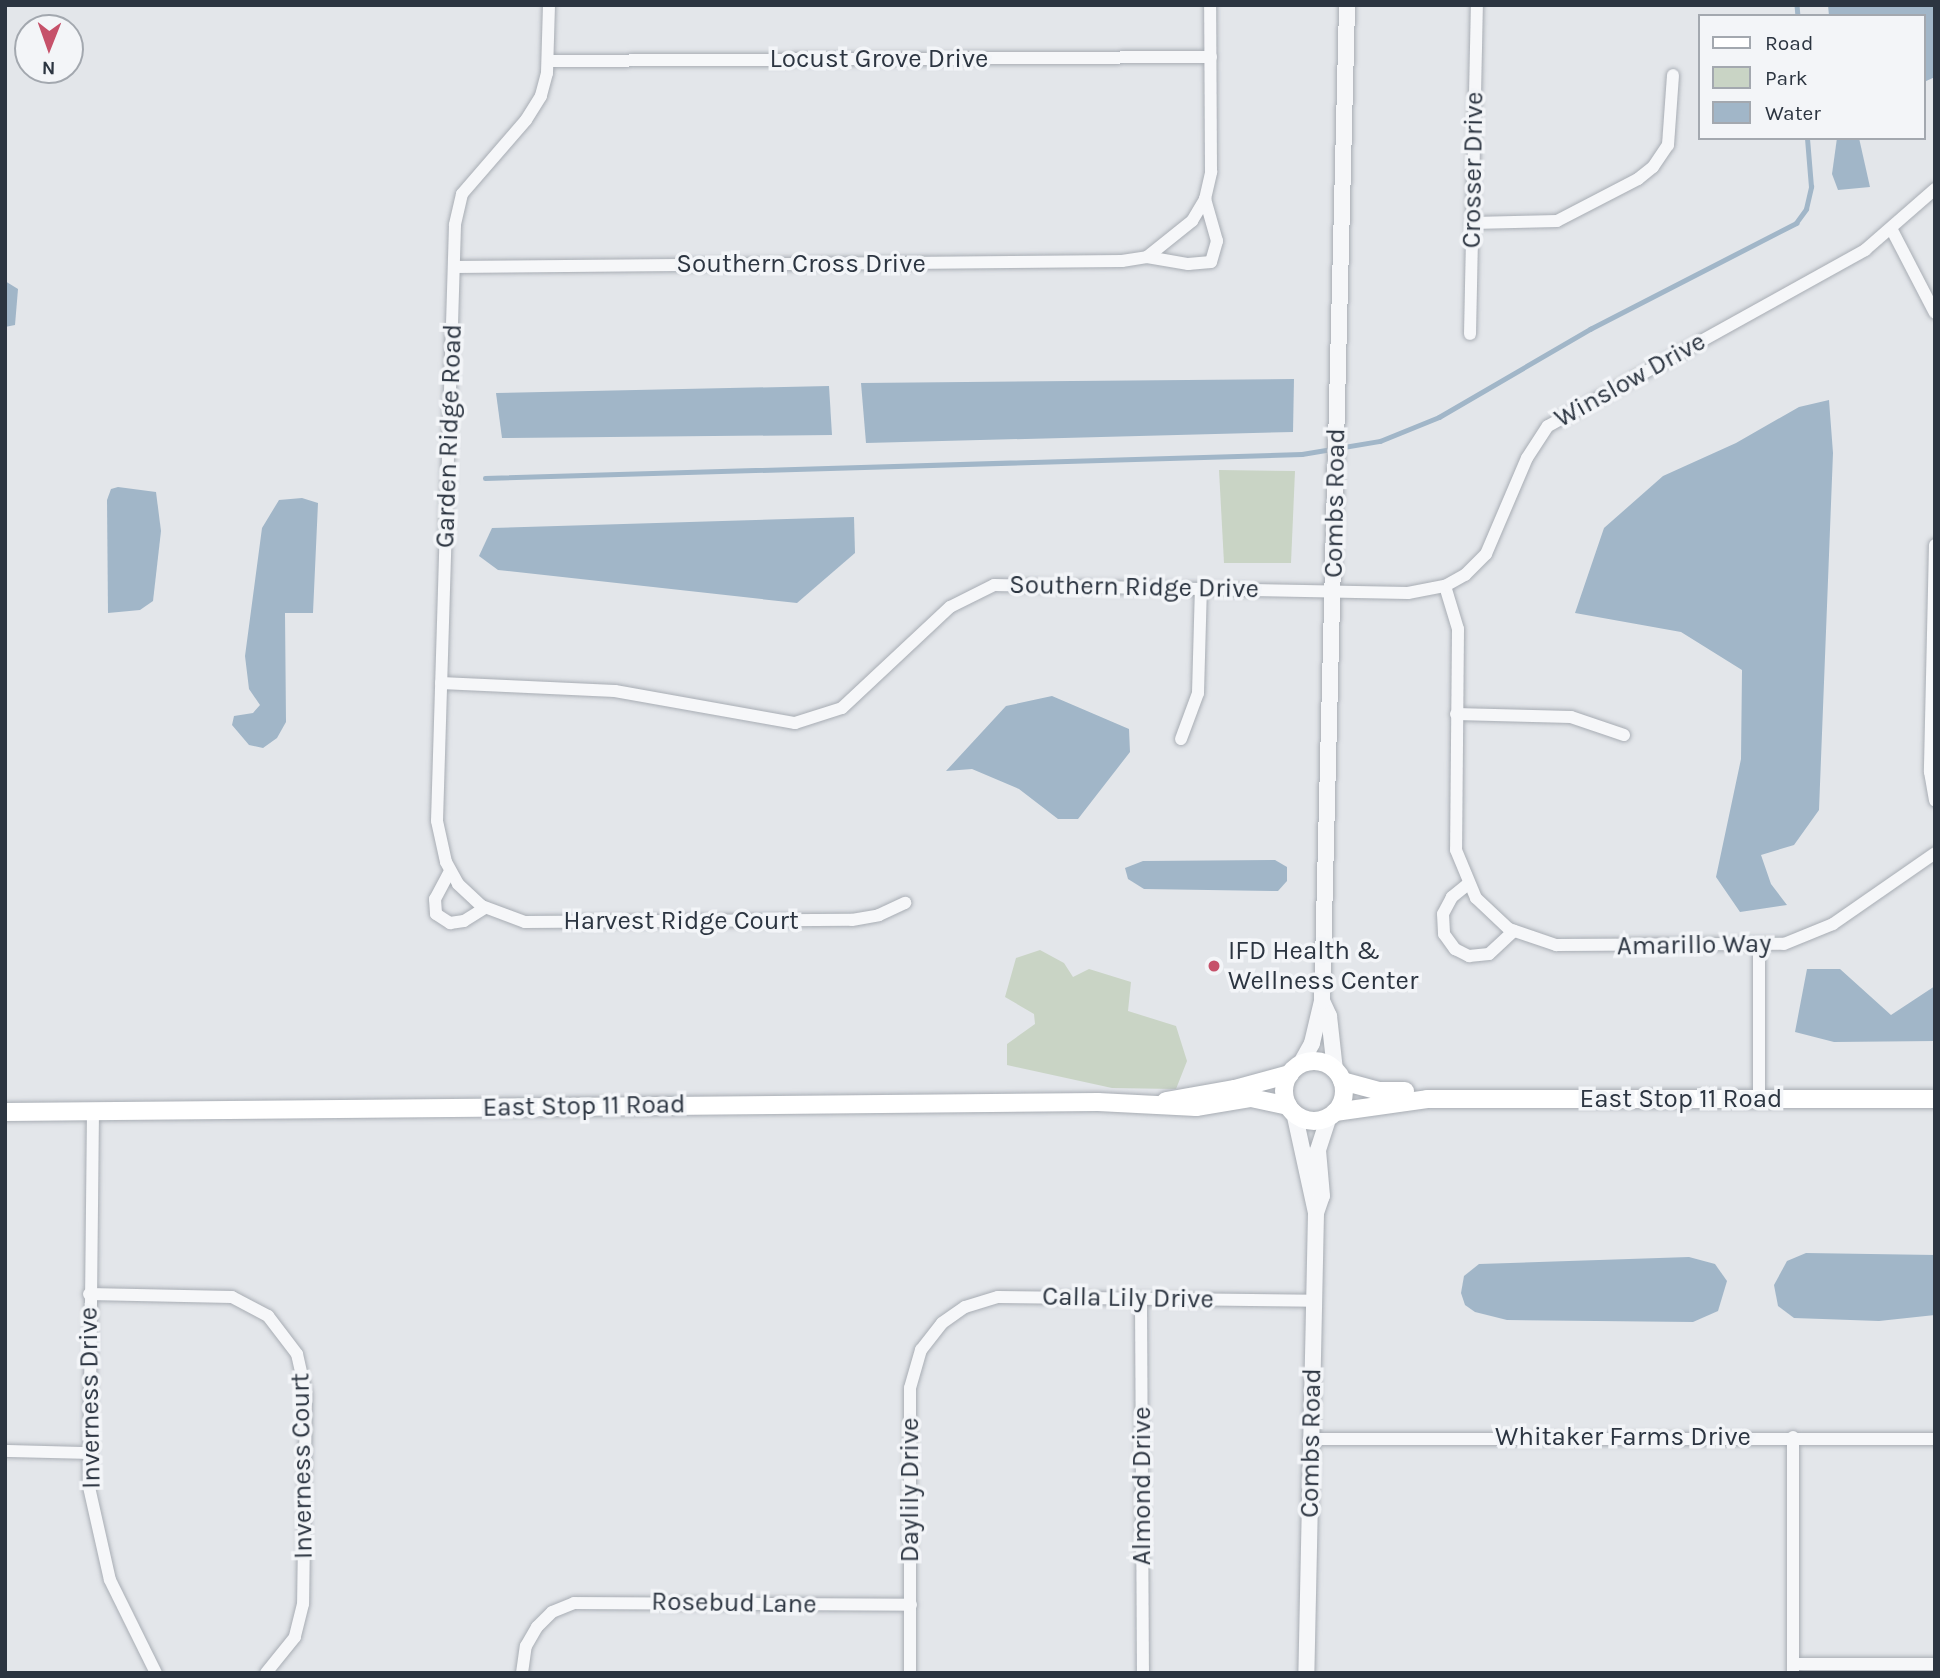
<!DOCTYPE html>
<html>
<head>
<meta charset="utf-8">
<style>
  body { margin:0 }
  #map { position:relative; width:1940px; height:1678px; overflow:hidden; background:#e3e6ea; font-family:Karla,sans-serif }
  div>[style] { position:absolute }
  .green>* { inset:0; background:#c9d4c5 }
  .water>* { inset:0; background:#a1b6c8 }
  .stream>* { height:4.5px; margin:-2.25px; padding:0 2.25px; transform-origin:2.25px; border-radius:2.25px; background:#a1b6c8 }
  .roads { filter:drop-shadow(0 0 2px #a8adb4) drop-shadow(0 0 2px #a8adb4) }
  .minor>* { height:12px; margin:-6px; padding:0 6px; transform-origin:6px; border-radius:6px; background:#f6f7f9 }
  .tertiary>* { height:16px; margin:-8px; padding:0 8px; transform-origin:8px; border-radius:8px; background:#f6f7f9 }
  .secondary>* { height:18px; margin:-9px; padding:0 9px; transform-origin:9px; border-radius:9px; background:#fff }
  .secondary>.ring { margin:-9px; padding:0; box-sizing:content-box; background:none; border:18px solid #fff; border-radius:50% }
  .dots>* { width:19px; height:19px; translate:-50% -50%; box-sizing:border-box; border:4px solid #f3f5f8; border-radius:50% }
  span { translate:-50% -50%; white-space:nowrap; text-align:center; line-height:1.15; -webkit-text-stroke:7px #f3f5f8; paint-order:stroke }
  .street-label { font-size:26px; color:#2c3541 }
  .poi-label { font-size:26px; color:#2c3541 }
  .left { translate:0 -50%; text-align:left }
  .frame { position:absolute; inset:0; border:7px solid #2c3541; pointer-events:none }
  .legend { position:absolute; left:1698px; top:14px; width:228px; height:126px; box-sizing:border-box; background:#f3f5f8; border:2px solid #a3a8af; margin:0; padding:9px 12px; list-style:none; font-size:21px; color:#2c3541 }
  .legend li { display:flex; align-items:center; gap:14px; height:35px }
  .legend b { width:35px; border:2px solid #a3a8af }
  .north { position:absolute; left:14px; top:14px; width:70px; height:70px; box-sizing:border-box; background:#f3f5f8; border:2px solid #a3a8af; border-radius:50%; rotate:181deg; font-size:19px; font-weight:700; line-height:28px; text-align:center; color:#2c3541 }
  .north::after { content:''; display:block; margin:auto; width:24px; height:32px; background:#c6516a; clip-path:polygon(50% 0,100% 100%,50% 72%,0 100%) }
</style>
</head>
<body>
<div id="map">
  <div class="green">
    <i style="clip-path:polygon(1219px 470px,1295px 471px,1291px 563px,1224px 563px)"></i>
    <i style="clip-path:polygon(1040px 950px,1064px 963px,1073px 977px,1089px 969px,1131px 982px,1128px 1011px,1176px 1026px,1187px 1061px,1176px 1089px,1112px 1088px,1007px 1065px,1007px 1044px,1035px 1024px,1034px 1014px,1005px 997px,1016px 958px)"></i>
  </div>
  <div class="water">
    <i style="clip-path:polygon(1828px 5px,1935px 5px,1935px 77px,1924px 82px,1924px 16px,1829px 16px)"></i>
    <i style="clip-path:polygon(1837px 138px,1859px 138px,1870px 187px,1838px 190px,1832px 174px)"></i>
    <i style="clip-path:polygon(5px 281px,18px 289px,15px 325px,5px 327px)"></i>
    <i style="clip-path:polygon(1294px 379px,1293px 432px,866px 443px,861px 383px)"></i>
    <i style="clip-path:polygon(829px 386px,832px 435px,502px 438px,496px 393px)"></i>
    <i style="clip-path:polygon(1829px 400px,1833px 453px,1819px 810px,1794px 845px,1761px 855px,1771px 884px,1787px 905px,1740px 912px,1716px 877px,1741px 759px,1742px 670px,1681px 632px,1575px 613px,1604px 528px,1663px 476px,1736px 443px,1799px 407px)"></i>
    <i style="clip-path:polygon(118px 487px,156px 492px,161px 531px,153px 601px,140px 610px,108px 613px,107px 500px,111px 489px)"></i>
    <i style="clip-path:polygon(302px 498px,318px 503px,313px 613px,285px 613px,286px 722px,277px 738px,263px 748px,249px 745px,232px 725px,234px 716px,253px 713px,260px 705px,249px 689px,245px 656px,262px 528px,279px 500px)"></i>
    <i style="clip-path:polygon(854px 517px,855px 553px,797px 603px,498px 570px,479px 556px,492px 528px)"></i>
    <i style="clip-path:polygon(1052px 696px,1129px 729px,1130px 752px,1078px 819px,1058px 819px,1019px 789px,972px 769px,946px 771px,1006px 706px)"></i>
    <i style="clip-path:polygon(1275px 860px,1287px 867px,1287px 881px,1278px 891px,1144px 889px,1128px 879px,1125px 868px,1143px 861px)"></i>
    <i style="clip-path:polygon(1807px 969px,1840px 969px,1891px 1015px,1935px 986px,1935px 1041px,1834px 1042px,1795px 1032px)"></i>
    <i style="clip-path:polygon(1806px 1253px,1935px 1255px,1935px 1315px,1879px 1321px,1794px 1318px,1778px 1306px,1774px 1285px,1787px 1261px)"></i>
    <i style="clip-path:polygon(1689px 1257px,1715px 1264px,1727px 1281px,1718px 1311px,1693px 1322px,1507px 1320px,1475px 1312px,1465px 1305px,1461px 1293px,1464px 1276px,1479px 1264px)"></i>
  </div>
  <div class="stream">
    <i style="left:1797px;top:5px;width:11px;rotate:85deg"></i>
    <i style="left:485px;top:478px;width:817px;rotate:-1.68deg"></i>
    <i style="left:1302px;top:454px;width:79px;rotate:-9.5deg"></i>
    <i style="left:1380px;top:441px;width:64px;rotate:-22.1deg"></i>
    <i style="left:1439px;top:417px;width:175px;rotate:-30.2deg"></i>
    <i style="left:1590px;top:329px;width:232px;rotate:-27.2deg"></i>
    <i style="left:1796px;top:223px;width:17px;rotate:-54deg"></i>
    <i style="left:1806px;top:209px;width:23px;rotate:-77deg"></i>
    <i style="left:1811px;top:187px;width:49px;rotate:-94.7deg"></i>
  </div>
  <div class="roads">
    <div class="minor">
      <i style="left:549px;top:5px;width:68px;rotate:91.7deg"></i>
      <i style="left:547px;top:73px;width:24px;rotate:105deg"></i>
      <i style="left:541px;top:96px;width:28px;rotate:122deg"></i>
      <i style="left:526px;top:120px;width:98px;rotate:130.9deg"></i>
      <i style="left:462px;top:194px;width:32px;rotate:103deg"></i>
      <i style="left:455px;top:225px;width:596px;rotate:91.73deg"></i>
      <i style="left:437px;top:821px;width:42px;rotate:77.6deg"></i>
      <i style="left:446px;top:862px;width:25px;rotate:61deg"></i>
      <i style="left:458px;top:884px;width:33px;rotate:43deg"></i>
      <i style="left:482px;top:906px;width:46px;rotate:20.4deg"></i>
      <i style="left:525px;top:922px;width:327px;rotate:-0.4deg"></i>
      <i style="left:852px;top:920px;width:27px;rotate:-10deg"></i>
      <i style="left:879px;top:915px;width:29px;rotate:-25deg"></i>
      <i style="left:548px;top:61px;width:663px;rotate:-0.35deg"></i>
      <i style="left:1472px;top:223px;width:85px;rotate:-1.3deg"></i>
      <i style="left:1557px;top:221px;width:91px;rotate:-27.4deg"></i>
      <i style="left:1638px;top:179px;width:19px;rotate:-39deg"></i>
      <i style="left:1653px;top:167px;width:27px;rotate:-56deg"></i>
      <i style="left:1668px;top:145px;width:70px;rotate:-85.9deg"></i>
      <i style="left:1892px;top:230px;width:93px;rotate:62.6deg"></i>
      <i style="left:1147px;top:257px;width:42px;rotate:9.7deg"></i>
      <i style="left:1188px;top:264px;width:23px;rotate:-5deg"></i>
      <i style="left:1211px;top:262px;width:22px;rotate:-74deg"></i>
      <i style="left:1217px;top:241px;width:44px;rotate:-105.9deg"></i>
      <i style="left:454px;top:267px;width:668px;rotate:-0.51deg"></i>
      <i style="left:1122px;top:261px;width:25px;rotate:-9deg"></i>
      <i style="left:1147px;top:257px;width:58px;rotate:-38.7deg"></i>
      <i style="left:1192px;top:221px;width:26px;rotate:-59deg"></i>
      <i style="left:1205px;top:199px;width:28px;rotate:-77deg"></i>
      <i style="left:1211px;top:172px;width:167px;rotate:-90.3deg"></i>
      <i style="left:1470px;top:334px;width:329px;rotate:-88.8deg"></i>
      <i style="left:1935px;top:545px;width:227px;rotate:91.3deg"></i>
      <i style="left:1930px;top:772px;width:29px;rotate:80deg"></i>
      <i style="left:1445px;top:586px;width:45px;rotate:73.2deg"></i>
      <i style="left:1458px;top:629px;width:221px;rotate:90.5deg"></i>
      <i style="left:1456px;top:850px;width:52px;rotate:67.4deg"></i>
      <i style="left:1476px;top:898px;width:45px;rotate:43.2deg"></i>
      <i style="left:1509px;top:929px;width:50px;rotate:18.8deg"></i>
      <i style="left:1556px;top:945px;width:228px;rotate:-0.3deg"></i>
      <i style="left:1784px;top:944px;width:53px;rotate:-22.2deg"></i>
      <i style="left:1833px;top:924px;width:124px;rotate:-34.8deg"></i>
      <i style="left:441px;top:683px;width:174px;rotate:2.6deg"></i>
      <i style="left:615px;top:691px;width:183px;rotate:10.1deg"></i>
      <i style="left:795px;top:723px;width:49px;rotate:-17.7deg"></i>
      <i style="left:842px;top:708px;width:148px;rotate:-43.1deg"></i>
      <i style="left:950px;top:607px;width:49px;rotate:-26.6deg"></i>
      <i style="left:994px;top:585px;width:414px;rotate:1.1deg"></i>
      <i style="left:1408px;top:593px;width:38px;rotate:-11deg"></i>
      <i style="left:1445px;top:586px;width:23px;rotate:-29deg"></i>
      <i style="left:1465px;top:575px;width:30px;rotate:-45deg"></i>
      <i style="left:1486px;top:554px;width:104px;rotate:-66.9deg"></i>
      <i style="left:1527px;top:458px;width:38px;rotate:-57deg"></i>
      <i style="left:1548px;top:426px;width:363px;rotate:-29deg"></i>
      <i style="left:1865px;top:250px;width:93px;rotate:-41.1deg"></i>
      <i style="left:1456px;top:714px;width:115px;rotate:1.5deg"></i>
      <i style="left:1571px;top:717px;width:56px;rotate:18.8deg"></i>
      <i style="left:1181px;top:739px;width:49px;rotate:-69.7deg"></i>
      <i style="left:1198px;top:693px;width:105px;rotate:-88.4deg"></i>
      <i style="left:450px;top:871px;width:32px;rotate:118deg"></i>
      <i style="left:435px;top:899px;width:15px;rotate:86deg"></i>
      <i style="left:436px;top:914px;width:17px;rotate:33deg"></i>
      <i style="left:450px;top:923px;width:14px;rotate:-8deg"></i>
      <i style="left:464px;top:921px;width:25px;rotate:-32deg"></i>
      <i style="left:1468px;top:884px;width:21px;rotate:141deg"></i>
      <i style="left:1452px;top:897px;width:19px;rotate:118deg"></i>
      <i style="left:1443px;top:914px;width:20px;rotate:87deg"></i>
      <i style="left:1444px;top:934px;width:19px;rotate:54deg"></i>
      <i style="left:1455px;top:949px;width:16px;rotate:27deg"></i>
      <i style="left:1469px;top:956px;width:20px;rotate:-6deg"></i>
      <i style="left:1489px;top:954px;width:34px;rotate:-43deg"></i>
      <i style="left:1759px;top:947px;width:152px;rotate:90deg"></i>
      <i style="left:93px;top:1111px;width:376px;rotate:90.6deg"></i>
      <i style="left:89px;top:1487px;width:95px;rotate:77.3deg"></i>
      <i style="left:110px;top:1580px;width:104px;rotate:63.7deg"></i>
      <i style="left:89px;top:1294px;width:143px;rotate:1.2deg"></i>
      <i style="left:232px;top:1297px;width:41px;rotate:27.8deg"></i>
      <i style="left:268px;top:1316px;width:48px;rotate:52.7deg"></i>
      <i style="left:297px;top:1354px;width:41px;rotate:77.3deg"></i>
      <i style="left:306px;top:1394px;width:210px;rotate:90.8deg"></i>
      <i style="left:303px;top:1604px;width:34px;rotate:104deg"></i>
      <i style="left:295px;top:1637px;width:46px;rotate:128.9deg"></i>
      <i style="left:1141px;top:1299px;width:374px;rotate:89.7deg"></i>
      <i style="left:1793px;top:1437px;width:236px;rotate:90deg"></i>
      <i style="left:1312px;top:1439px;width:623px"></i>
      <i style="left:5px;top:1451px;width:81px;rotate:1.4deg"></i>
      <i style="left:1793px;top:1664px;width:142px"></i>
      <i style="left:522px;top:1673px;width:27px;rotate:-82deg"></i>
      <i style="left:526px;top:1646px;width:22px;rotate:-60deg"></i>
      <i style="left:537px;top:1627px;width:21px;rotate:-45deg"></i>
      <i style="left:552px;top:1612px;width:24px;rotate:-22deg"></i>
      <i style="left:574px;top:1603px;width:337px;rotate:0.3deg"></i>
      <i style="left:910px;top:1673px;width:285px;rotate:-90deg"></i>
      <i style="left:910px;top:1388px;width:40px;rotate:-74deg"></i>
      <i style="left:921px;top:1350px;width:34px;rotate:-52deg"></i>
      <i style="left:942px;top:1323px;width:28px;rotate:-35deg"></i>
      <i style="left:965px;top:1307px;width:34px;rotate:-17deg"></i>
      <i style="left:998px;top:1297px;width:316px;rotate:0.7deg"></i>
    </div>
    <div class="tertiary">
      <i style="left:1322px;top:1001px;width:17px;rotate:65deg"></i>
      <i style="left:1329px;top:1016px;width:54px;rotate:83.7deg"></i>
      <i style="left:1300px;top:1065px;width:25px;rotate:-61deg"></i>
      <i style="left:1312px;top:1043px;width:43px;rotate:-76.6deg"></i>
      <i style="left:1322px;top:1001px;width:996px;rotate:-88.56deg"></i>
      <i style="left:1294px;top:1112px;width:103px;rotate:77.7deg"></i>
      <i style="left:1316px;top:1213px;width:460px;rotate:91.2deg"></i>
      <i style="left:1316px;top:1213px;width:18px;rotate:-71deg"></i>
      <i style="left:1322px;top:1196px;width:46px;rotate:-95deg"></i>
      <i style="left:1318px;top:1150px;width:35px;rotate:-72deg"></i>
    </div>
    <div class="secondary">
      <i class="ring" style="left:1284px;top:1061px;width:42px;height:42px"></i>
      <i style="left:1342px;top:1081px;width:38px;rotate:15deg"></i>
      <i style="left:1379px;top:1091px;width:26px"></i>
      <i style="left:1166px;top:1101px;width:70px;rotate:-9.9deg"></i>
      <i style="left:1235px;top:1089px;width:57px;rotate:-15.3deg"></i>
      <i style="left:5px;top:1112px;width:1093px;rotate:-0.52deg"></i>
      <i style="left:1098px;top:1102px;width:98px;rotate:2.9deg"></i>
      <i style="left:1196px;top:1107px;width:56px;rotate:-9.3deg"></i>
      <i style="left:1251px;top:1098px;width:38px;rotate:12deg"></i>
      <i style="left:1335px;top:1112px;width:93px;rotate:-8deg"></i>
      <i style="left:1427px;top:1099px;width:508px"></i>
    </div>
  </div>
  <div class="dots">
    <i style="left:1214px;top:966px;background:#c6516a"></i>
  </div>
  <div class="street-label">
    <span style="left:879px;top:59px">Locust Grove Drive</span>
    <span style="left:1473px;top:170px;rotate:-89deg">Crosser Drive</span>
    <span style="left:801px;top:264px">Southern Cross Drive</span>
    <span style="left:1630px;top:380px;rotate:-29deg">Winslow Drive</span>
    <span style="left:449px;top:436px;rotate:-88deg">Garden Ridge Road</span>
    <span style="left:1335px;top:503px;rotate:-89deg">Combs Road</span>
    <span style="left:1134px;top:587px;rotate:1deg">Southern Ridge Drive</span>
    <span style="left:681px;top:921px">Harvest Ridge Court</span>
    <span style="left:1694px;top:945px;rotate:-1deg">Amarillo Way</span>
    <span style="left:1681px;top:1099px">East Stop 11 Road</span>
    <span style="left:584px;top:1106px;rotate:-1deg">East Stop 11 Road</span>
    <span style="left:1128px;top:1298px;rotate:1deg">Calla Lily Drive</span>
    <span style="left:90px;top:1398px;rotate:-91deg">Inverness Drive</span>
    <span style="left:1623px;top:1437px">Whitaker Farms Drive</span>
    <span style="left:1311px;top:1443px;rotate:-89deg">Combs Road</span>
    <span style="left:302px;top:1466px;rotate:-91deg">Inverness Court</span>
    <span style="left:1142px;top:1486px;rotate:-90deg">Almond Drive</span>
    <span style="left:910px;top:1490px;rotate:-90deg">Daylily Drive</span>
    <span style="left:734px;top:1603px;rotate:1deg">Rosebud Lane</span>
  </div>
  <div class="poi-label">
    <span class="left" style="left:1228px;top:966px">IFD Health &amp;<br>Wellness Center</span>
  </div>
  <div class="frame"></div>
  <ul class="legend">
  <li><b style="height:9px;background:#fff"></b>Road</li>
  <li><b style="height:19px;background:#c9d4c5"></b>Park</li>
  <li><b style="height:19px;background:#a1b6c8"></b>Water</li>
  </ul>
  <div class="north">N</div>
</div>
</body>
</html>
